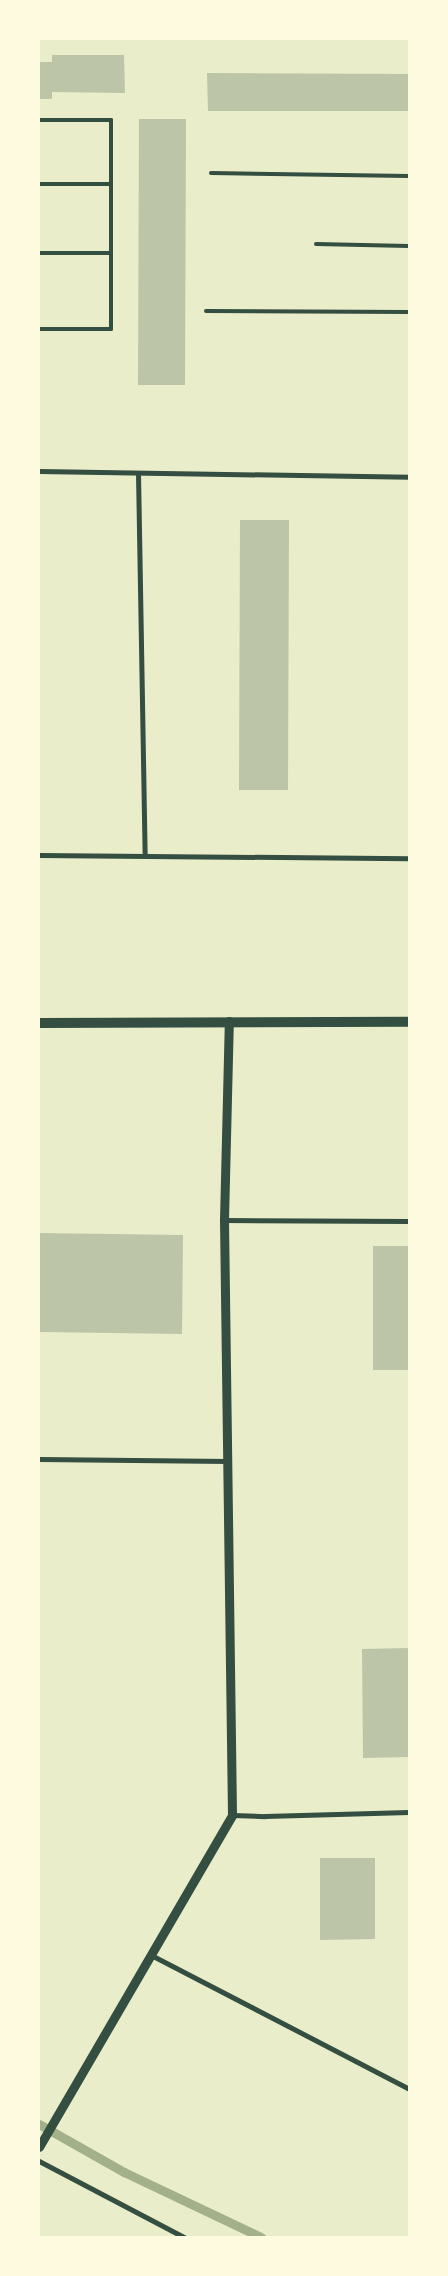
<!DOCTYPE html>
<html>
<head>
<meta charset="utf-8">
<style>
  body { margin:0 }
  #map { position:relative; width:448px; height:2276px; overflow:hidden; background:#e9edc9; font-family:Mulish,sans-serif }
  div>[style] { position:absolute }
  .stream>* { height:9px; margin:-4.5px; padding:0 4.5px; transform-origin:4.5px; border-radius:4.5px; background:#a3b18a }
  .building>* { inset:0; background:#bcc5a7 }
  .service>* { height:4px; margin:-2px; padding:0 2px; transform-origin:2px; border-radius:2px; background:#344e41 }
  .minor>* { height:5px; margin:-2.5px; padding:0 2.5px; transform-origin:2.5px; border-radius:2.5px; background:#344e41 }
  .tertiary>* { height:9px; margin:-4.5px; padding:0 4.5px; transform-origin:4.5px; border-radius:4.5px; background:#344e41 }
  .secondary>* { height:10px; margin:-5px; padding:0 5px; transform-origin:5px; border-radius:5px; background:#344e41 }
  span { translate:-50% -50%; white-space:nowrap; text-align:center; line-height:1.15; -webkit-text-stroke:4.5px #fefae0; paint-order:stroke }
  .frame { position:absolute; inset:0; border:40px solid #fefae0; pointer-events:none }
</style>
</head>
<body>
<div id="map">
  <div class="stream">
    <i style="left:39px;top:2124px;width:98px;rotate:29.5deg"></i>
    <i style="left:124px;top:2172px;width:152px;rotate:25.4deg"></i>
  </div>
  <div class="building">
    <i style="clip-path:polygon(52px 55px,124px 55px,125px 93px,52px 92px,52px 99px,39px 99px,39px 62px,52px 62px)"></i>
    <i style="clip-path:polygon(207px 73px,409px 74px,409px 111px,208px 111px)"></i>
    <i style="clip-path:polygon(139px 119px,186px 119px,185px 385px,138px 385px)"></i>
    <i style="clip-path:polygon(240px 520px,289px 520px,288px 790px,239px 790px)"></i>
    <i style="clip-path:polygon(39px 1233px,183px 1235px,182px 1334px,39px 1332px)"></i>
    <i style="clip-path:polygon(373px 1246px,409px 1246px,409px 1370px,373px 1370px)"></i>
    <i style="clip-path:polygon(409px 1648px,409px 1757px,363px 1758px,362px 1649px)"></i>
    <i style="clip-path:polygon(320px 1858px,375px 1858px,375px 1939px,320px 1940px)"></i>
  </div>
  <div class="service">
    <i style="left:39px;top:120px;width:72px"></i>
    <i style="left:111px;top:120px;width:209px;rotate:90deg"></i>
    <i style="left:111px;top:329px;width:72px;rotate:180deg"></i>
    <i style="left:211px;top:173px;width:198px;rotate:0.9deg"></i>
    <i style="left:39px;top:184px;width:72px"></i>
    <i style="left:316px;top:244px;width:93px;rotate:1.2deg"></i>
    <i style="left:39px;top:253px;width:72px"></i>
    <i style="left:206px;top:311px;width:203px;rotate:0.3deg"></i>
  </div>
  <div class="minor">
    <i style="left:39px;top:471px;width:370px;rotate:0.9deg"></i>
    <i style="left:138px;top:473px;width:382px;rotate:89deg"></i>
    <i style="left:39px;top:855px;width:370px;rotate:0.5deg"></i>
    <i style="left:224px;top:1220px;width:185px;rotate:0.3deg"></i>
    <i style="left:39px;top:1459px;width:189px;rotate:0.6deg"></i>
    <i style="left:232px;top:1815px;width:33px;rotate:2deg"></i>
    <i style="left:265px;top:1816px;width:144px;rotate:-1.6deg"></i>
    <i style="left:151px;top:1955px;width:291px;rotate:27.4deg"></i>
    <i style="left:39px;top:2161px;width:164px;rotate:27.7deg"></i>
  </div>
  <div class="tertiary">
    <i style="left:39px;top:2147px;width:384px;rotate:-59.8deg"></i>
    <i style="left:232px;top:1815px;width:595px;rotate:-90.77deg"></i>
    <i style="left:224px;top:1220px;width:199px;rotate:-88.6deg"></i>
  </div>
  <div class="secondary">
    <i style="left:39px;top:1023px;width:370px;rotate:-0.2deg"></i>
  </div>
  <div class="frame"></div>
</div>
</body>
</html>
